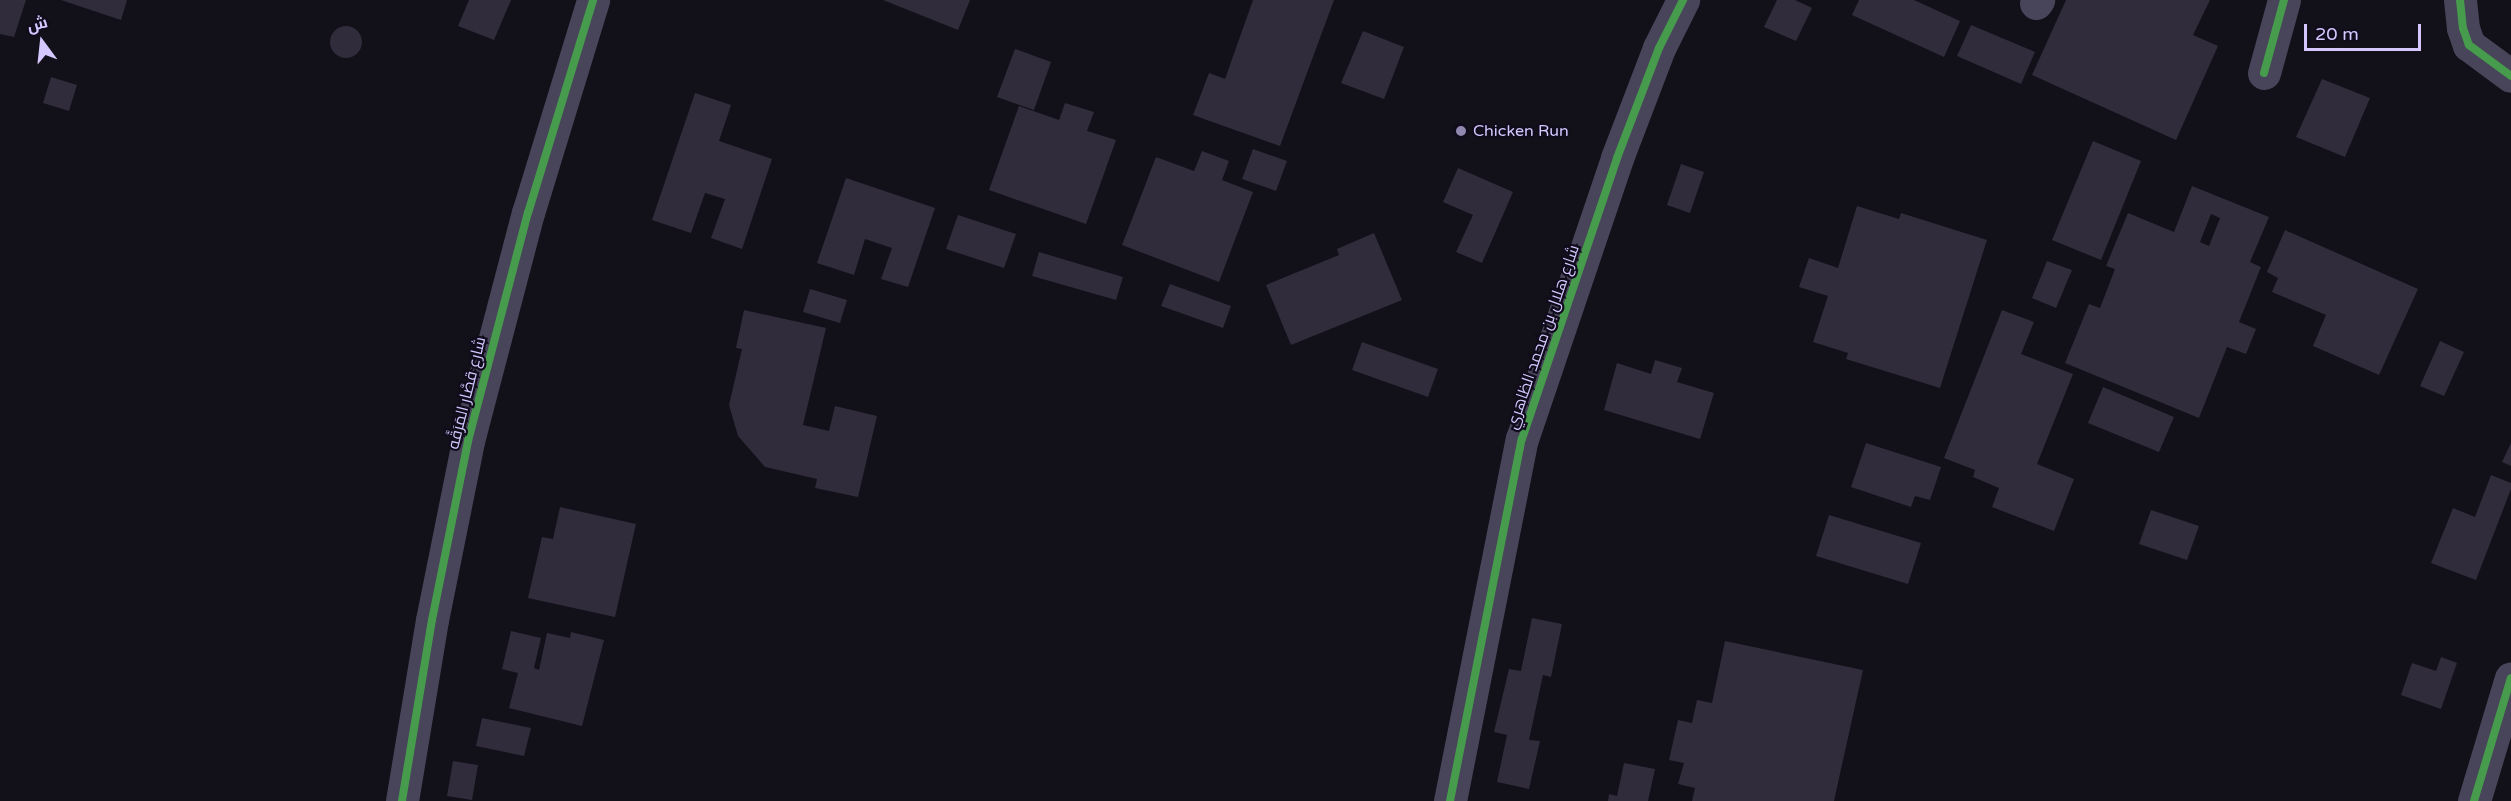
<!DOCTYPE html>
<html>
<head>
<meta charset="utf-8">
<style>
  body { margin:0 }
  #map { position:relative; width:2511px; height:801px; overflow:hidden; background:#121018; font-family:"Varela Round",Cairo,sans-serif }
  div>[style] { position:absolute }
  .building>* { inset:0; background:#302c3c }
  .round { border-radius:50% }
  .minor>* { height:33px; margin:-16.5px; padding:0 16.5px; transform-origin:16.5px; border-radius:16.5px; background:#484459 }
  .cycleway>* { height:8px; margin:-4px; padding:0 4px; transform-origin:4px; border-radius:4px; background:#469c4c }
  .dots>* { width:16px; height:16px; translate:-50% -50%; box-sizing:border-box; border:3px solid #100c1c; border-radius:50% }
  span { translate:-50% -50%; white-space:nowrap; text-align:center; line-height:1.15; -webkit-text-stroke:4.5px #100c1c; paint-order:stroke }
  .poi-label { font-size:16px; color:#d4c8fe }
  .left { translate:0 -50%; text-align:left }
  .street-label { font-size:16px; color:#d4c8fe }
  .north { position:absolute; left:12px; top:12px; width:60px; height:60px; -webkit-text-stroke:4px #100c1c; paint-order:stroke; rotate:345deg; font-size:16px; font-weight:700; line-height:24px; text-align:center; color:#d4c8fe }
  .north::after { content:''; display:block; margin:auto; width:21px; height:27px; background:#d4c8fe; clip-path:polygon(50% 0,100% 100%,50% 72%,0 100%) }
  .scale { position:absolute; left:2304px; top:24px; width:117px; height:27px; box-sizing:border-box; border:3px solid #d4c8fe; border-top:0; padding-left:8px; font-size:18px; line-height:21px; white-space:nowrap; color:#d4c8fe; -webkit-text-stroke:4px #100c1c; paint-order:stroke }
</style>
</head>
<body>
<div id="map">
  <div class="building">
    <i style="clip-path:polygon(0 0,26px 0,14px 37px,0 34px)"></i>
    <i style="clip-path:polygon(61px 0,127px 0,121px 20px)"></i>
    <i style="clip-path:polygon(469px 0,511px 0,494px 40px,458px 26px)"></i>
    <i style="clip-path:polygon(883px 0,970px 0,958px 30px)"></i>
    <i style="clip-path:polygon(1253px 0,1334px 0,1280px 146px,1193px 115px,1209px 73px,1225px 79px)"></i>
    <i style="clip-path:polygon(1777px 0,1795px 0,1812px 8px,1796px 41px,1764px 27px)"></i>
    <i style="clip-path:polygon(1859px 0,1914px 0,1960px 21px,1944px 57px,1852px 15px)"></i>
    <i style="clip-path:polygon(2066px 0,2210px 0,2193px 35px,2218px 46px,2176px 140px,2032px 75px)"></i>
    <i style="clip-path:polygon(1971px 25px,2035px 52px,2021px 84px,1957px 56px)"></i>
    <i class="round" style="left:330px;top:26px;width:32px;height:32px"></i>
    <i style="clip-path:polygon(1363px 31px,1404px 47px,1384px 99px,1341px 83px)"></i>
    <i style="clip-path:polygon(1015px 49px,1051px 62px,1034px 110px,997px 97px)"></i>
    <i style="clip-path:polygon(51px 77px,77px 85px,69px 111px,43px 103px)"></i>
    <i style="clip-path:polygon(2322px 79px,2370px 98px,2345px 157px,2296px 137px)"></i>
    <i style="clip-path:polygon(695px 93px,731px 105px,719px 141px,772px 159px,742px 249px,711px 238px,725px 199px,705px 193px,691px 233px,652px 220px)"></i>
    <i style="clip-path:polygon(1065px 103px,1094px 112px,1087px 131px,1116px 140px,1086px 224px,989px 190px,1019px 106px,1059px 120px)"></i>
    <i style="clip-path:polygon(2093px 141px,2141px 161px,2101px 260px,2052px 240px)"></i>
    <i style="clip-path:polygon(1253px 149px,1287px 161px,1276px 191px,1242px 179px)"></i>
    <i style="clip-path:polygon(1202px 151px,1229px 161px,1222px 180px,1253px 192px,1219px 282px,1122px 245px,1156px 157px,1194px 171px)"></i>
    <i style="clip-path:polygon(1681px 164px,1704px 172px,1690px 213px,1667px 205px)"></i>
    <i style="clip-path:polygon(1458px 168px,1513px 192px,1482px 263px,1456px 252px,1473px 215px,1443px 202px)"></i>
    <i style="clip-path:polygon(846px 178px,935px 208px,908px 287px,881px 279px,892px 248px,865px 239px,854px 275px,817px 263px)"></i>
    <i style="clip-path:polygon(evenodd,2192px 186px,2269px 217px,2250px 262px,2261px 267px,2239px 322px,2256px 329px,2246px 354px,2227px 347px,2199px 418px,2065px 363px,2089px 304px,2100px 308px,2115px 269px,2106px 266px,2128px 213px,2174px 232px,2192px 186px,2211px 214px,2220px 218px,2209px 246px,2200px 242px,2211px 214px)"></i>
    <i style="clip-path:polygon(1857px 206px,1899px 219px,1901px 213px,1987px 240px,1940px 388px,1846px 359px,1848px 353px,1813px 342px,1828px 296px,1799px 287px,1809px 258px,1838px 268px)"></i>
    <i style="clip-path:polygon(958px 215px,1016px 234px,1004px 268px,946px 249px)"></i>
    <i style="clip-path:polygon(2285px 230px,2418px 289px,2379px 375px,2313px 346px,2326px 315px,2272px 292px,2278px 278px,2267px 272px)"></i>
    <i style="clip-path:polygon(1374px 233px,1402px 300px,1291px 345px,1266px 285px,1339px 255px,1337px 249px)"></i>
    <i style="clip-path:polygon(1039px 252px,1123px 277px,1116px 300px,1032px 276px)"></i>
    <i style="clip-path:polygon(2047px 261px,2072px 270px,2056px 308px,2032px 298px)"></i>
    <i style="clip-path:polygon(1170px 284px,1231px 306px,1223px 328px,1161px 306px)"></i>
    <i style="clip-path:polygon(810px 289px,847px 300px,840px 323px,803px 312px)"></i>
    <i style="clip-path:polygon(744px 310px,826px 328px,803px 425px,829px 431px,835px 406px,877px 416px,858px 497px,815px 488px,817px 479px,765px 467px,738px 436px,729px 405px,742px 349px,736px 348px)"></i>
    <i style="clip-path:polygon(2002px 310px,2034px 322px,2021px 354px,2073px 374px,2037px 464px,2074px 479px,2054px 531px,1992px 507px,1999px 488px,1973px 477px,1975px 470px,1944px 458px)"></i>
    <i style="clip-path:polygon(2440px 341px,2464px 352px,2444px 396px,2420px 386px)"></i>
    <i style="clip-path:polygon(1362px 342px,1438px 369px,1428px 397px,1352px 370px)"></i>
    <i style="clip-path:polygon(1655px 360px,1682px 368px,1677px 382px,1714px 393px,1700px 439px,1604px 410px,1617px 363px,1651px 374px)"></i>
    <i style="clip-path:polygon(2103px 387px,2174px 417px,2159px 452px,2088px 423px)"></i>
    <i style="clip-path:polygon(1866px 443px,1941px 467px,1930px 500px,1915px 496px,1911px 507px,1851px 487px)"></i>
    <i style="clip-path:polygon(2511px 443px,2511px 466px,2502px 462px)"></i>
    <i style="clip-path:polygon(2491px 475px,2511px 483px,2511px 489px,2476px 580px,2431px 563px,2453px 508px,2475px 517px)"></i>
    <i style="clip-path:polygon(560px 507px,636px 524px,615px 617px,528px 598px,542px 537px,553px 539px)"></i>
    <i style="clip-path:polygon(2151px 510px,2199px 526px,2187px 560px,2139px 544px)"></i>
    <i style="clip-path:polygon(1829px 515px,1921px 543px,1908px 584px,1816px 556px)"></i>
    <i style="clip-path:polygon(1532px 618px,1562px 624px,1551px 677px,1543px 675px,1529px 740px,1540px 741px,1529px 789px,1497px 782px,1507px 735px,1494px 732px,1509px 669px,1521px 671px)"></i>
    <i style="clip-path:polygon(511px 631px,541px 638px,534px 668px,539px 670px,547px 633px,570px 638px,571px 632px,604px 640px,582px 726px,509px 708px,518px 673px,502px 669px)"></i>
    <i style="clip-path:polygon(1725px 641px,1863px 670px,1834px 801px,1692px 801px,1695px 788px,1678px 784px,1684px 763px,1669px 760px,1678px 720px,1692px 723px,1697px 700px,1712px 703px)"></i>
    <i style="clip-path:polygon(2441px 657px,2457px 663px,2441px 709px,2401px 695px,2412px 663px,2436px 671px)"></i>
    <i style="clip-path:polygon(482px 718px,531px 728px,524px 756px,476px 746px)"></i>
    <i style="clip-path:polygon(453px 761px,478px 765px,472px 800px,447px 796px)"></i>
    <i style="clip-path:polygon(1624px 763px,1655px 769px,1648px 801px,1608px 801px,1609px 794px,1617px 796px)"></i>
  </div>
  <div class="minor">
    <i style="left:2460px;top:0;width:28px;rotate:84deg"></i>
    <i style="left:2463px;top:28px;width:18px;rotate:71deg"></i>
    <i style="left:2469px;top:45px;width:52px;rotate:36.4deg"></i>
    <i style="left:2036px;top:3px;width:4px;rotate:-56deg"></i>
    <i style="left:2264px;top:73px;width:76px;rotate:-74.7deg"></i>
    <i style="left:402px;top:801px;width:183px;rotate:-80.6deg"></i>
    <i style="left:432px;top:620px;width:183px;rotate:-78.6deg"></i>
    <i style="left:468px;top:441px;width:236px;rotate:-75.3deg"></i>
    <i style="left:528px;top:213px;width:223px;rotate:-73deg"></i>
    <i style="left:1450px;top:801px;width:369px;rotate:-78.8deg"></i>
    <i style="left:1522px;top:439px;width:297px;rotate:-71.3deg"></i>
    <i style="left:1617px;top:158px;width:118px;rotate:-69.1deg"></i>
    <i style="left:1659px;top:48px;width:54px;rotate:-63.4deg"></i>
    <i style="left:2474px;top:801px;width:128px;rotate:-73.3deg"></i>
  </div>
  <div class="cycleway">
    <i style="left:2460px;top:0;width:28px;rotate:84deg"></i>
    <i style="left:2463px;top:28px;width:18px;rotate:71deg"></i>
    <i style="left:2469px;top:45px;width:52px;rotate:36.4deg"></i>
    <i style="left:2264px;top:73px;width:76px;rotate:-74.7deg"></i>
    <i style="left:402px;top:801px;width:183px;rotate:-80.6deg"></i>
    <i style="left:432px;top:620px;width:183px;rotate:-78.6deg"></i>
    <i style="left:468px;top:441px;width:236px;rotate:-75.3deg"></i>
    <i style="left:528px;top:213px;width:223px;rotate:-73deg"></i>
    <i style="left:1450px;top:801px;width:369px;rotate:-78.8deg"></i>
    <i style="left:1522px;top:439px;width:297px;rotate:-71.3deg"></i>
    <i style="left:1617px;top:158px;width:118px;rotate:-69.1deg"></i>
    <i style="left:1659px;top:48px;width:54px;rotate:-63.4deg"></i>
    <i style="left:2474px;top:801px;width:128px;rotate:-73.3deg"></i>
  </div>
  <div class="dots">
    <i style="left:1461px;top:131px;background:#9088ae"></i>
  </div>
  <div class="poi-label">
    <span class="left" style="left:1473px;top:131px">Chicken Run</span>
  </div>
  <div class="street-label">
    <span style="left:1543px;top:337px;rotate:-71deg">شارع هلال بن محمد الظاهري</span>
    <span style="left:467px;top:393px;rotate:-76deg">شارع قصَّار المَرَقَّه</span>
  </div>
  <div class="north">ش</div>
  <div class="scale">20 m</div>
</div>
</body>
</html>
